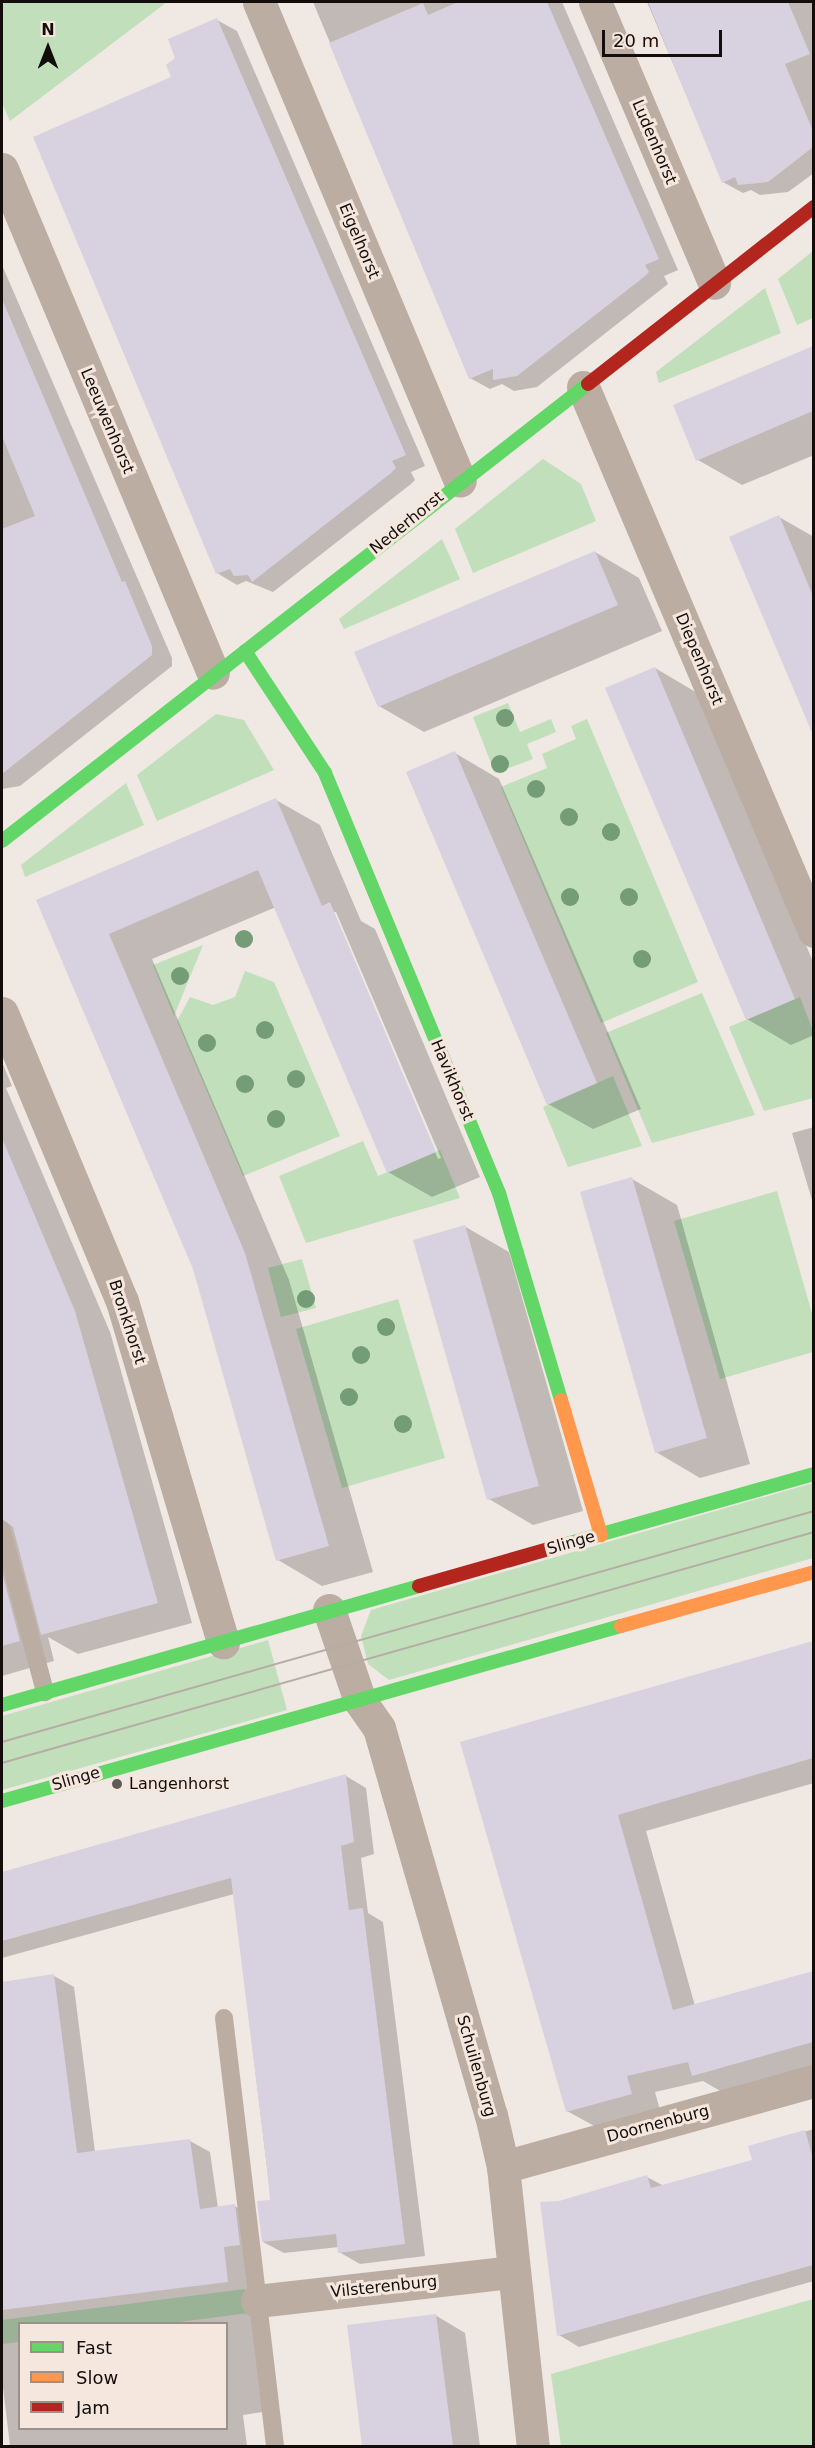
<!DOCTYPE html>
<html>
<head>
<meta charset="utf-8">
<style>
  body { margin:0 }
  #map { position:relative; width:815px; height:2448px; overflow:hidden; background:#f0e8e3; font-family:"DejaVu Sans",sans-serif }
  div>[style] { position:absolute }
  .green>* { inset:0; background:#c1dfbb }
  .shadow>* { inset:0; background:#0003 }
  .building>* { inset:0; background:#d8d1e0 }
  .lane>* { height:18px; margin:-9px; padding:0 9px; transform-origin:9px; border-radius:9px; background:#bcada2 }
  .street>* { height:33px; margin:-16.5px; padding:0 16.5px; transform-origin:16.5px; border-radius:16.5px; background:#bcada2 }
  .fast>* { height:14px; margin:-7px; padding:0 7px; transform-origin:7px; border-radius:7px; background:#63d668 }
  .slow>* { height:14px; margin:-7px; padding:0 7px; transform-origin:7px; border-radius:7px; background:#ff974d }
  .jam>* { height:14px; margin:-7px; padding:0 7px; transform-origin:7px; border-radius:7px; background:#b3261e }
  .tram>* { height:1.5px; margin:-0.75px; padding:0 0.75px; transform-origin:0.75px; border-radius:0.75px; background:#b6aca5 }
  .trees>* { width:18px; height:18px; margin:-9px; border-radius:50%; background:#749c76 }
  .dots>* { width:16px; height:16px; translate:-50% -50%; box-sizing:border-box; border:3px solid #f5e7de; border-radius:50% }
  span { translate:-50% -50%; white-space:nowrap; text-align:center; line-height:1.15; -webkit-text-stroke:6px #f5e7de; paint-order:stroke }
  .street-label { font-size:16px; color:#130e0b }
  .poi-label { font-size:16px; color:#130e0b }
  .left { translate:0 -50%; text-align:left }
  .frame { position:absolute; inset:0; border:3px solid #130e0b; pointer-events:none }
  .legend { position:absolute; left:18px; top:2322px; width:210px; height:108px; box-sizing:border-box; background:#f5e7de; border:2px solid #9b908a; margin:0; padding:8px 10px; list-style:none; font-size:18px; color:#130e0b }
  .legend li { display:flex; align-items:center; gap:12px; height:30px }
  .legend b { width:30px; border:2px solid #9b908a }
  .north { position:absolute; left:18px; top:18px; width:60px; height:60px; -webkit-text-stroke:4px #f5e7de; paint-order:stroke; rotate:0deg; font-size:16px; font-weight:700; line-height:24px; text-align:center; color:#130e0b }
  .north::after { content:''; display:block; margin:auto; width:21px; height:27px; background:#130e0b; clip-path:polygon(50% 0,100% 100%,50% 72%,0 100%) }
  .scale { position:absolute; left:602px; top:30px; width:120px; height:27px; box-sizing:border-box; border:3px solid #130e0b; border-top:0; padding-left:8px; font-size:18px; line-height:21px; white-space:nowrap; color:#130e0b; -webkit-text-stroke:4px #f5e7de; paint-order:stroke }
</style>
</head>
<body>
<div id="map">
  <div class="green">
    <i style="clip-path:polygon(5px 2px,167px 2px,10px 121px,2px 103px,2px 5px)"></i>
    <i style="clip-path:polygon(813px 251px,813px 318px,797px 325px,778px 279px)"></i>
    <i style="clip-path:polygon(765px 288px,781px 333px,659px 383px,656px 372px)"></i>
    <i style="clip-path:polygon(543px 459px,581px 484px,596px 521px,473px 573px,455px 529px)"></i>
    <i style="clip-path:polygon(442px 539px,460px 579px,344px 629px,339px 619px)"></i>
    <i style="clip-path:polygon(508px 703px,520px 732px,551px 719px,556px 732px,527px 744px,533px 759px,495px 773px,473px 717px)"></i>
    <i style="clip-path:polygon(216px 714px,244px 720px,274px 770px,157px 821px,137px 775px)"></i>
    <i style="clip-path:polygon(587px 719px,698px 982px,601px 1023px,501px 787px,547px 768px,542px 754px,576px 739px,571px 726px)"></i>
    <i style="clip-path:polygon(126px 783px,144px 825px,25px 877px,21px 865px)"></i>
    <i style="clip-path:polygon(203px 945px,174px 1016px,153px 965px)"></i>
    <i style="clip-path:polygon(245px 971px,274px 982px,340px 1136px,243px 1176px,177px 1021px,190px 997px,213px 1005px,235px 997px)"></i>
    <i style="clip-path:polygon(702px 993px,755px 1115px,652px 1143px,606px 1033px)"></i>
    <i style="clip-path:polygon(800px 997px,813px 1031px,813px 1098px,764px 1111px,729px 1027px)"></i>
    <i style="clip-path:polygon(613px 1076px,642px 1146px,568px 1167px,543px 1107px)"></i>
    <i style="clip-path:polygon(363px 1141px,378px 1176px,440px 1150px,460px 1198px,306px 1243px,279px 1176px)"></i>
    <i style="clip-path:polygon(777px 1191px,813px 1317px,813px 1352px,720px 1379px,674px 1221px)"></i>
    <i style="clip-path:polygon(302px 1259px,316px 1308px,281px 1317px,268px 1268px)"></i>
    <i style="clip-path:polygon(398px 1299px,445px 1458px,342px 1488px,296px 1329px)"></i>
    <i style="clip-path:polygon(813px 1483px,813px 1558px,389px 1680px,368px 1664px,361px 1636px,371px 1610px)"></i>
    <i style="clip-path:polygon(268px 1640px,287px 1710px,2px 1790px,2px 1716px)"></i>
    <i style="clip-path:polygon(245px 2289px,248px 2313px,164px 2324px,20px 2324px,19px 2342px,2px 2344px,2px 2320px)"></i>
    <i style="clip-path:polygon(813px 2299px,813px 2446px,561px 2446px,551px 2374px)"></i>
  </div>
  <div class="shadow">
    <i style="clip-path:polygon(313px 2px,562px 2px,678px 270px,664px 276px,668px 284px,537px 387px,514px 391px,502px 384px,490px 389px,470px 378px)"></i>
    <i style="clip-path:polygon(647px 2px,814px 2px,814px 173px,788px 192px,760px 195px,751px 190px,743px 193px,723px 182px)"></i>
    <i style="clip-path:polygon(217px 20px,237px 31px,425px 466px,411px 472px,415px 480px,411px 484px,273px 592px,246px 581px,237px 585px,217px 573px,173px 78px)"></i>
    <i style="clip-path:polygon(2px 265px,172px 658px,172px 666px,20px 786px,2px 789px)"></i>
    <i style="clip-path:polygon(814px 347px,814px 455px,742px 485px,698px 460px,675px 406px)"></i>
    <i style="clip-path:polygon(779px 517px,814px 537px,814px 731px,731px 538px)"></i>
    <i style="clip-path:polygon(595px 552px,639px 578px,662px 631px,424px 732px,379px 706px)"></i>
    <i style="clip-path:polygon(655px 668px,699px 694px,814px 964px,814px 1035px,791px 1045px,747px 1019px)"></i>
    <i style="clip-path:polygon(455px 753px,499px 779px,641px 1109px,593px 1129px,548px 1104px)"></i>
    <i style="clip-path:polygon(evenodd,276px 800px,320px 825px,361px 921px,375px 929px,480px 1177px,432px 1197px,388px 1172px,276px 907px,152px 959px,289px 1280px,373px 1572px,322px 1586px,278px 1560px,195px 1269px,37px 901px,276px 800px,333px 912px,336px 912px,441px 1158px,438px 1159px,333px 912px)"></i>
    <i style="clip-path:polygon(2px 1062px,12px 1086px,6px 1088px,110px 1332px,192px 1623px,78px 1654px,48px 1637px,54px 1661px,2px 1676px)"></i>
    <i style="clip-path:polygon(814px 1127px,814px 1207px,792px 1133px)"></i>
    <i style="clip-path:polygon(632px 1179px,677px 1205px,750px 1464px,700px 1478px,656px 1452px)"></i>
    <i style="clip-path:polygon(464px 1226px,509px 1252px,583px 1511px,533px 1525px,489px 1499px)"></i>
    <i style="clip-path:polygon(814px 1643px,814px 1783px,646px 1831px,695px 2006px,814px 1972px,814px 2066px,722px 2092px,703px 2081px,655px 2092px,660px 2110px,596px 2127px,567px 2111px,462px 1743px)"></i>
    <i style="clip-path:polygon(346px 1776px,366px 1788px,374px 1854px,361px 1858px,368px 1913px,383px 1922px,425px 2256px,360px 2264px,339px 2252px,339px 2247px,284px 2253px,263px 2242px,271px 2201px,234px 1894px,2px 1958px,2px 1874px)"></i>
    <i style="clip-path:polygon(evenodd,54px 1976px,74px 1987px,95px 2152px,190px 2141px,210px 2152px,218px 2208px,235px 2206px,255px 2218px,263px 2412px,243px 2415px,247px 2446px,10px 2446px,2px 2379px,2px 1983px,54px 1976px,20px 2324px,226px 2324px,226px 2428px,20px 2428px,20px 2324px)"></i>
    <i style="clip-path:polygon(814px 2129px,814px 2281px,579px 2347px,559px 2335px,647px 2177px,664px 2186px,754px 2161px,750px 2147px)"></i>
    <i style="clip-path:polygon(435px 2315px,465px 2333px,480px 2446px,364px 2446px,349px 2326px)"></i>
  </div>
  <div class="building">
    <i style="clip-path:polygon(458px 2px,547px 2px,659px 259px,645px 265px,649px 272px,644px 277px,517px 376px,493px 380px,493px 369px,469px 379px,329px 43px,423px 3px,428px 15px)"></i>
    <i style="clip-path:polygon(648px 2px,788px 2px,810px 54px,785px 64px,813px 131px,813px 147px,768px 182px,738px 185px,735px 177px,722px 183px)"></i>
    <i style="clip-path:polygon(217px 18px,406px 455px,392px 461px,396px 468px,391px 473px,252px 582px,248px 575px,234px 576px,230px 569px,216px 574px,33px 137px,171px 77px,166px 65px,175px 58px,168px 39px)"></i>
    <i style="clip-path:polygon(2px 299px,122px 582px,125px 581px,152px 646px,152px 655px,2px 774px,2px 529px,35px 516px,2px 436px)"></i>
    <i style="clip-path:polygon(813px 346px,813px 411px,696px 461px,673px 405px)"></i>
    <i style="clip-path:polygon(779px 515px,813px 596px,813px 735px,729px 537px)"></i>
    <i style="clip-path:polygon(595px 551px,618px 605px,378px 707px,354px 652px)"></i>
    <i style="clip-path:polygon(655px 667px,795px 999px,746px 1020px,605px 688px)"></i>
    <i style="clip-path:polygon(455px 751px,597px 1083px,547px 1105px,406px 772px)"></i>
    <i style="clip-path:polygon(276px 798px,322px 906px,330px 902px,436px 1152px,387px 1173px,258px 870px,109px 934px,245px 1253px,329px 1546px,276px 1561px,193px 1269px,36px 900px)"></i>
    <i style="clip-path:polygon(2px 1138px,75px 1311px,158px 1603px,41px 1635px,13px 1527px,2px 1519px)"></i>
    <i style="clip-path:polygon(632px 1177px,707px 1438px,655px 1453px,580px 1192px)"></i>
    <i style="clip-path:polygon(465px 1225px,539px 1486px,487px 1500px,413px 1240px)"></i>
    <i style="clip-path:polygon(2px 1572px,20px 1641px,2px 1646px)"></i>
    <i style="clip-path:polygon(813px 1641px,813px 1758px,618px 1815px,673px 2010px,813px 1971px,813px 2042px,692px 2076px,688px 2062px,627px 2076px,632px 2094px,566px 2112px,460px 1742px)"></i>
    <i style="clip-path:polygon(346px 1774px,354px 1842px,341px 1846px,349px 1910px,363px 1908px,405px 2244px,338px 2253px,336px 2234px,262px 2242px,257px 2201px,270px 2200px,267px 2168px,231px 1878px,2px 1941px,2px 1872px)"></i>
    <i style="clip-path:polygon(54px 1974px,77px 2153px,190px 2139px,200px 2209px,235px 2204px,240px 2245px,224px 2247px,228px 2282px,2px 2310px,2px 1982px)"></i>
    <i style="clip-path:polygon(805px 2130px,813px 2159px,813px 2265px,557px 2336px,540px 2202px,559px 2201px,647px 2175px,651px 2188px,752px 2160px,748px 2146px)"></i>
    <i style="clip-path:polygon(436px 2314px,453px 2446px,362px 2446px,347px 2325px)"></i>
  </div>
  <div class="lane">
    <i style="left:2px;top:1530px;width:168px;rotate:75.1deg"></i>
    <i style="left:224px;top:2018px;width:431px;rotate:83.2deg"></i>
  </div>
  <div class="street">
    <i style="left:259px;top:2px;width:519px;rotate:67.24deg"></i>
    <i style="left:595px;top:2px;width:305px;rotate:67deg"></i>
    <i style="left:2px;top:169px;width:546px;rotate:67.28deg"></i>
    <i style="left:583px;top:387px;width:591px;rotate:66.99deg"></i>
    <i style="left:2px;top:1013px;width:312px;rotate:67.4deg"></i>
    <i style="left:122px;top:1301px;width:356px;rotate:73.5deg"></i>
    <i style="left:329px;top:1610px;width:96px;rotate:71.2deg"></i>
    <i style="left:360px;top:1701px;width:33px;rotate:55deg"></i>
    <i style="left:379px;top:1728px;width:403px;rotate:73.9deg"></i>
    <i style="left:491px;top:2115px;width:53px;rotate:77deg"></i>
    <i style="left:503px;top:2167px;width:281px;rotate:83.9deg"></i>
    <i style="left:503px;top:2167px;width:323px;rotate:-15.5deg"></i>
    <i style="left:257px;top:2301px;width:256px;rotate:-6.5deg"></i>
  </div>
  <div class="fast">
    <i style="left:245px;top:651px;width:146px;rotate:56.7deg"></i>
    <i style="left:325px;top:773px;width:455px;rotate:67.5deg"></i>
    <i style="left:499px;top:1193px;width:216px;rotate:73.3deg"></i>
    <i style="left:2px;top:841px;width:743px;rotate:-37.95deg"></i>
    <i style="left:556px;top:1547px;width:268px;rotate:-15.8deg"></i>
    <i style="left:2px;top:1705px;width:434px;rotate:-15.9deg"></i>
    <i style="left:2px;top:1801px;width:643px;rotate:-15.79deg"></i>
  </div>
  <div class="slow">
    <i style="left:561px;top:1400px;width:141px;rotate:73.5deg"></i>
    <i style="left:621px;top:1626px;width:200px;rotate:-15.6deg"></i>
  </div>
  <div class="jam">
    <i style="left:588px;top:384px;width:287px;rotate:-38.1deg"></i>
    <i style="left:419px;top:1586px;width:142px;rotate:-15.9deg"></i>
  </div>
  <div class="tram">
    <i style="left:2px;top:1742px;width:844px;rotate:-15.88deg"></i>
    <i style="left:2px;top:1763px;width:844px;rotate:-15.88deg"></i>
  </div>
  <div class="trees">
    <i style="left:505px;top:718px"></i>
    <i style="left:500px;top:764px"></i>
    <i style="left:536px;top:789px"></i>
    <i style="left:569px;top:817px"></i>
    <i style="left:611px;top:832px"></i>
    <i style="left:570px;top:897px"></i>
    <i style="left:629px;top:897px"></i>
    <i style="left:244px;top:939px"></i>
    <i style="left:642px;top:959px"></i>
    <i style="left:180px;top:976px"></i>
    <i style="left:265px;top:1030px"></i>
    <i style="left:207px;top:1043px"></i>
    <i style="left:296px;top:1079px"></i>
    <i style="left:245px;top:1084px"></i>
    <i style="left:276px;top:1119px"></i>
    <i style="left:306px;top:1299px"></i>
    <i style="left:386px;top:1327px"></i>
    <i style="left:361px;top:1355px"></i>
    <i style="left:349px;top:1397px"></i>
    <i style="left:403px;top:1424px"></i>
  </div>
  <div class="dots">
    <i style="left:117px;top:1784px;background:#605a57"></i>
  </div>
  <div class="street-label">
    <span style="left:654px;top:142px;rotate:67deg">Ludenhorst</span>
    <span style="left:359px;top:241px;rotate:67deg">Eigelhorst</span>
    <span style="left:107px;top:421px;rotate:67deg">Leeuwenhorst</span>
    <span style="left:407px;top:523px;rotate:-39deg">Nederhorst</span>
    <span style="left:699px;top:659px;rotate:67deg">Diepenhorst</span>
    <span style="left:452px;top:1080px;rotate:67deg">Havikhorst</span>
    <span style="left:127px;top:1322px;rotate:72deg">Bronkhorst</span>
    <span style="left:571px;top:1543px;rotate:-16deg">Slinge</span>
    <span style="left:76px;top:1779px;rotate:-16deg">Slinge</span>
    <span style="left:476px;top:2066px;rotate:74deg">Schuilenburg</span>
    <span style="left:658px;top:2124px;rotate:-15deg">Doornenburg</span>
    <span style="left:384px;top:2287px;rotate:-6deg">Vilsterenburg</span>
  </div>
  <div class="poi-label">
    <span class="left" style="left:129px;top:1784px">Langenhorst</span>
  </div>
  <div class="frame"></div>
  <ul class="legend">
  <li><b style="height:8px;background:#63d668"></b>Fast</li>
  <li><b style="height:8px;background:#ff974d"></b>Slow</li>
  <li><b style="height:8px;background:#b3261e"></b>Jam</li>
  </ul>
  <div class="north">N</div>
  <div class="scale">20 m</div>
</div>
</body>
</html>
